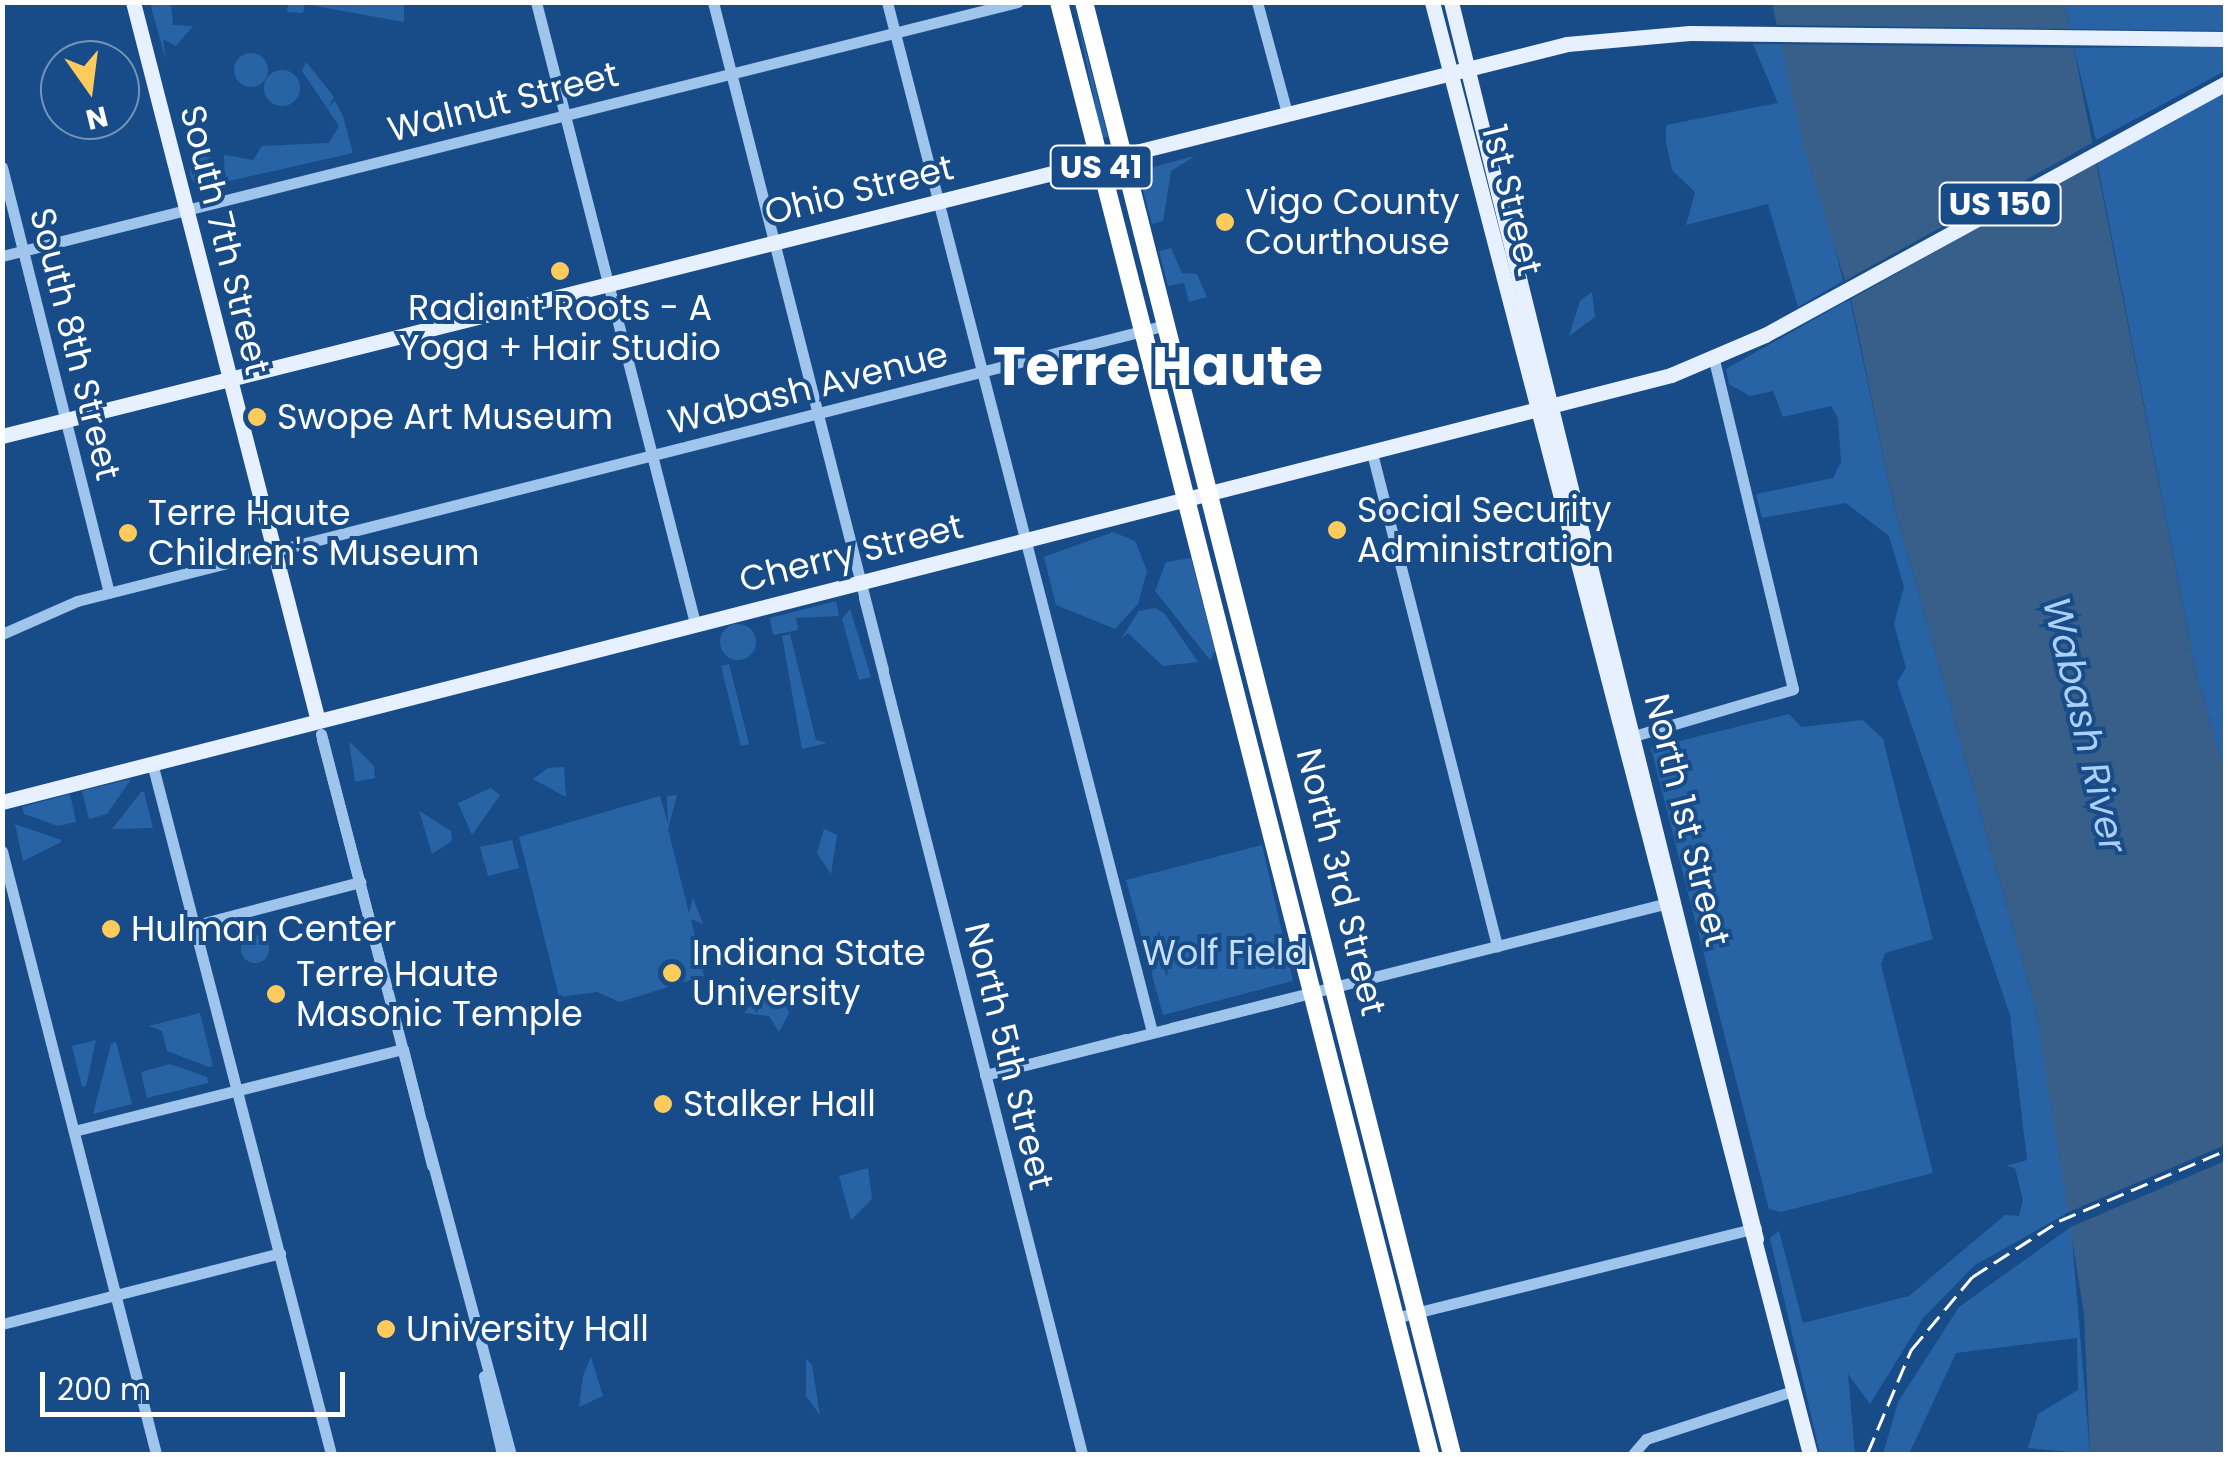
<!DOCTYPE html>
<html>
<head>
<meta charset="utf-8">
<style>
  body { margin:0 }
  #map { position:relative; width:2228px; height:1457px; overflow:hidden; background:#184c88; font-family:Poppins,sans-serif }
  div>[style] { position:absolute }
  .green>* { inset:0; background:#2864a5 }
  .round { border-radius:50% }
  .water>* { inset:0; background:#385f8a }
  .pier>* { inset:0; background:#184c88 }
  .minor>* { height:11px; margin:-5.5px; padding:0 5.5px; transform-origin:5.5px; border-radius:5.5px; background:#9fc5ed }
  .major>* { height:15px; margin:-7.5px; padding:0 7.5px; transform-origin:7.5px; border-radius:7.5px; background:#e6f0ff }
  .highway>* { height:18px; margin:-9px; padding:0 9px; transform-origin:9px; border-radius:9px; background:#fff }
  .rail>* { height:2.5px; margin-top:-1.25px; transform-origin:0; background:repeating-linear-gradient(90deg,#fff 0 18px,transparent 0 26px) }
  .dots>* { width:28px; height:28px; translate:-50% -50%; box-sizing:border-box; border:5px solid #184c88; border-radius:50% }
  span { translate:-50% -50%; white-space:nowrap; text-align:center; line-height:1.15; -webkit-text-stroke:8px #184c88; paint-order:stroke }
  .shield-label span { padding:2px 8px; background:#184c88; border:2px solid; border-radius:8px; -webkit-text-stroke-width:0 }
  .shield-label { font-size:32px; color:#fff; font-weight:700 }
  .street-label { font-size:35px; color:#fff }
  .poi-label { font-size:35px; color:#fff }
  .left { translate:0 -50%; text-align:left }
  .park-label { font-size:35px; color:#c5dffa }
  .water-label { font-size:38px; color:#abcff5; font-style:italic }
  .town-label { font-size:55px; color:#fff; font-weight:700 }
  .frame { position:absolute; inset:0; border:5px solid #fff; pointer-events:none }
  .north { position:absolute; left:40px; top:40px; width:100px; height:100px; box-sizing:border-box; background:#184c88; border:2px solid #7494b8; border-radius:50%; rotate:166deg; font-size:28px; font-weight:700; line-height:40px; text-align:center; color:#fff }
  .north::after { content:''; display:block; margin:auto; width:35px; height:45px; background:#ffcb5c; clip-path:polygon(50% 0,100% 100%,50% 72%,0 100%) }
  .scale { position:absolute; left:40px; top:1372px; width:305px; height:45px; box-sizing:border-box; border:5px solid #fff; border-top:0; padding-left:12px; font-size:30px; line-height:35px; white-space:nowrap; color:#fff; -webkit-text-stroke:8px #184c88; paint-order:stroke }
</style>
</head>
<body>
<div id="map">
  <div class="green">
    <i style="clip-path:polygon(150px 3px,171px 3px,173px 25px,193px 26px,176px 46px,163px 39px,166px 61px)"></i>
    <i style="clip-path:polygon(404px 3px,404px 22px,305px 4px,303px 13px,287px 12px,288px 3px)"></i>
    <i style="clip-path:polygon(2065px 3px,2225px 3px,2225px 31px,2070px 29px)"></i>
    <i style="clip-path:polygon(1074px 4px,1108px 137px,1102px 138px)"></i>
    <i style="clip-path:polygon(1753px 44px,1784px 44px,1843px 281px,1798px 307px,1768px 204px,1686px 225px,1695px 192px,1672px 170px,1666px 142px,1666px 125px,1778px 103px)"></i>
    <i style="clip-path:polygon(2225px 46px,2225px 71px,2096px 140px,2074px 48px)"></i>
    <i class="round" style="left:234px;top:53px;width:34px;height:34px"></i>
    <i style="clip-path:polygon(306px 62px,334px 97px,329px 106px,335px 101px,343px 116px,353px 153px,225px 182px,224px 155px,253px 160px,262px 146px,329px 143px,339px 126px,302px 71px)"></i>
    <i class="round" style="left:264px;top:70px;width:36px;height:36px"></i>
    <i style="clip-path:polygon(2225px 92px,2225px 770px,2197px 678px,2097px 161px)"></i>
    <i style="clip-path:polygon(1195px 156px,1171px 171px,1163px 221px,1152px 224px,1138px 171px)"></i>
    <i class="round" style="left:190px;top:157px;width:30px;height:30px"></i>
    <i style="clip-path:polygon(1171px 248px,1182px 273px,1197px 274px,1207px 297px,1189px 302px,1184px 283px,1168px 286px,1159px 251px)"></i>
    <i style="clip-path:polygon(1592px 292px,1595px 317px,1569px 336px,1580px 301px)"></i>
    <i style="clip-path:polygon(1850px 299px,1893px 503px,2035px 1006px,2069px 1212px,1975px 1265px,1923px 1318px,1870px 1404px,1848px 1374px,1855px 1454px,1820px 1454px,1770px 1238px,1779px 1231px,1803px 1323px,1909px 1296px,2005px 1215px,2019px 1216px,2023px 1200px,2015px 1168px,2006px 1166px,2027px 1160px,2010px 1015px,1897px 682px,1906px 668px,1894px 624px,1904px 587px,1889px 536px,1846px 503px,1762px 518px,1756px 494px,1833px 478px,1841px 462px,1838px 418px,1831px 406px,1783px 417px,1773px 391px,1750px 396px,1729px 384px,1726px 369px)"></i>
    <i style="clip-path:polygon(1113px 532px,1135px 541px,1147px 571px,1138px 604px,1115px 629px,1056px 605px,1044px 557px)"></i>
    <i style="clip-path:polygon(1191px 558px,1215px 651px,1210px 660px,1155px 591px,1166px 562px)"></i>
    <i style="clip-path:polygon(836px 601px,839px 616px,796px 618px,798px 630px,773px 635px,770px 618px)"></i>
    <i style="clip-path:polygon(1155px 608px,1164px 613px,1198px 662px,1163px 666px,1128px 633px,1121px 639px,1139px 611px)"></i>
    <i style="clip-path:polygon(850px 609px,871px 677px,859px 680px,842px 619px)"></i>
    <i class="round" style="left:720px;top:624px;width:36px;height:36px"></i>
    <i style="clip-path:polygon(790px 634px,816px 740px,827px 743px,802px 749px,782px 636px)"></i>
    <i style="clip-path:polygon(729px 664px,749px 744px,741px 746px,721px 666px)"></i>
    <i style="clip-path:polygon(1789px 714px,1801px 727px,1863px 720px,1883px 739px,1933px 939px,1885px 953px,1881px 965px,1933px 1173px,1781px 1212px,1769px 1209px,1651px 748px)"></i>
    <i style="clip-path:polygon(349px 741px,374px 766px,375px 778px,355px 782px)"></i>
    <i style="clip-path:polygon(564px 767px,566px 797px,533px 779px,548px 768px)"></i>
    <i style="clip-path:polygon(131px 779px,107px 814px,89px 819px,82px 791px)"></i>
    <i style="clip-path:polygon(491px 788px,500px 795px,472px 835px,458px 803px)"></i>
    <i style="clip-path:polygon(144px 792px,153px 828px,112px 829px,141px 792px)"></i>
    <i style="clip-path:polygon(70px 794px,76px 822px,58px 826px,24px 814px,22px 807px)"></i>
    <i style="clip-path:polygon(677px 795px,668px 829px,689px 913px,693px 898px,703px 924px,691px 919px,704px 976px,620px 1002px,597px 992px,559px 997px,519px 837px,660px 796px,668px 824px,667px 796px)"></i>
    <i style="clip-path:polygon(419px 811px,451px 831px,452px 841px,432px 854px)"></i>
    <i style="clip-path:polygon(15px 824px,61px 840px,61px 842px,23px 861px)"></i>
    <i style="clip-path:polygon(824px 829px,837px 835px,831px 874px,817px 853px)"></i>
    <i style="clip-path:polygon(512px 840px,519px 868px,488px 876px,480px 847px)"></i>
    <i style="clip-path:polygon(1262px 845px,1293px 981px,1163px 1015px,1126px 880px)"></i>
    <i class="round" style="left:241px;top:935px;width:28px;height:28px"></i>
    <i style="clip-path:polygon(774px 979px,789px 1013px,779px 1032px,769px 1016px,744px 1013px)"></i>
    <i style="clip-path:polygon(200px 1013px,213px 1066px,209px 1067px,167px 1051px,162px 1031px,149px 1026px)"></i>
    <i style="clip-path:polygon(96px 1040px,86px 1086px,82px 1087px,72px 1046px)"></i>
    <i style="clip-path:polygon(116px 1042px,132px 1104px,93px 1114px,111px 1044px)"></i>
    <i style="clip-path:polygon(170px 1064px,207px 1077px,208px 1083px,147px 1098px,141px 1072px)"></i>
    <i style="clip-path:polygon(868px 1168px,872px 1199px,851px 1220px,839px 1176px)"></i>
    <i style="clip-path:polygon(2071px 1227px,2090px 1454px,2028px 1448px,2038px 1414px,2078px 1390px,2077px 1338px,1956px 1353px,1909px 1454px,1883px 1454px,1898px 1402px,1959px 1307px)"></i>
    <i style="clip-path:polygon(591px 1357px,603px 1396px,579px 1407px,583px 1376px)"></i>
    <i style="clip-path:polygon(806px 1359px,812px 1365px,820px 1415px,806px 1396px)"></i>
  </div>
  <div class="water">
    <i style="clip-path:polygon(1772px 3px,2065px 3px,2197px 678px,2225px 770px,2225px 1454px,2090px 1454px,2084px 1314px,2035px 1006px,1893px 503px,1852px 303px,1805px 153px)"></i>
  </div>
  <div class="pier">
    <i style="clip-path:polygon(1774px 25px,2076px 29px,2079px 48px,1779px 44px)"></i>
    <i style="clip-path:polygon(2101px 138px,2102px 158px,1846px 302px,1839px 284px)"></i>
    <i style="clip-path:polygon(2225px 1145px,2225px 1161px,2066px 1229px,2064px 1214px)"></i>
  </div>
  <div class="minor">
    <i style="left:536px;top:2px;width:641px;rotate:75.64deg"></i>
    <i style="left:713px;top:2px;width:689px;rotate:75.72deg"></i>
    <i style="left:887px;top:2px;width:1064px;rotate:75.57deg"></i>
    <i style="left:1257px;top:2px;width:115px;rotate:74.9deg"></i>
    <i style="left:2px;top:167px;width:439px;rotate:75.9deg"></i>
    <i style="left:2px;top:256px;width:1047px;rotate:-14.04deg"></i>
    <i style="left:1372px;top:453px;width:509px;rotate:75.77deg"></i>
    <i style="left:864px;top:598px;width:883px;rotate:75.71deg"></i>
    <i style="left:2px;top:634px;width:82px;rotate:-23.7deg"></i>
    <i style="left:77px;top:601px;width:1123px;rotate:-14.22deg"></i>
    <i style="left:321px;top:734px;width:386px;rotate:75.5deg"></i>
    <i style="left:1627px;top:738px;width:173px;rotate:-16.4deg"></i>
    <i style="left:1793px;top:689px;width:339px;rotate:-103.5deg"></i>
    <i style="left:322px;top:739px;width:234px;rotate:75.4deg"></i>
    <i style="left:152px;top:763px;width:714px;rotate:75.48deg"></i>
    <i style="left:2px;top:851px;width:622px;rotate:75.67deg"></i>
    <i style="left:196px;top:925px;width:170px;rotate:-14.7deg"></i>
    <i style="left:1171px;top:1028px;width:517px;rotate:-14.12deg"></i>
    <i style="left:403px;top:1049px;width:120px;rotate:76deg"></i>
    <i style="left:1009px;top:1069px;width:121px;rotate:-14.4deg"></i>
    <i style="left:985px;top:1075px;width:316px;rotate:-14.1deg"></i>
    <i style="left:422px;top:1123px;width:343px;rotate:75deg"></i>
    <i style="left:74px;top:1131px;width:339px;rotate:-14deg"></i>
    <i style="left:1395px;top:1318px;width:372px;rotate:-14deg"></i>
    <i style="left:2px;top:1324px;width:287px;rotate:-14.3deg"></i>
    <i style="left:484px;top:1376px;width:80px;rotate:77deg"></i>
    <i style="left:1633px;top:1454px;width:20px;rotate:-49deg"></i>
    <i style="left:1646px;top:1439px;width:155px;rotate:-18.1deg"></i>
  </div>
  <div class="major">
    <i style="left:133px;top:2px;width:742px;rotate:75.57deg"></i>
    <i style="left:1432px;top:2px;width:1500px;rotate:75.41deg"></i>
    <i style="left:1451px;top:2px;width:1274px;rotate:76.15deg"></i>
    <i style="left:2px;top:436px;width:1613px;rotate:-14.06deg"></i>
    <i style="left:1567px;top:44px;width:123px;rotate:-5.1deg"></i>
    <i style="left:1690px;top:33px;width:536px;rotate:0.64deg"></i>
    <i style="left:2px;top:802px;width:1723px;rotate:-14.35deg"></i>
    <i style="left:1671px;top:375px;width:102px;rotate:-23.1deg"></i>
    <i style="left:1765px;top:335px;width:525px;rotate:-28.66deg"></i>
  </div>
  <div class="highway">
    <i style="left:1059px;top:2px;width:1499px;rotate:75.67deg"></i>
    <i style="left:1084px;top:2px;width:1498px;rotate:75.78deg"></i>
  </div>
  <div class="rail">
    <i style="left:1867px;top:1454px;width:113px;rotate:-67.1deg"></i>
    <i style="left:1911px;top:1350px;width:95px;rotate:-50.1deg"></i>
    <i style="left:1972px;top:1277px;width:103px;rotate:-32.8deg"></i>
    <i style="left:2059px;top:1221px;width:181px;rotate:-23deg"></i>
  </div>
  <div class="dots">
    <i style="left:1225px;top:222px;background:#ffcb5c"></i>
    <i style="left:560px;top:271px;background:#ffcb5c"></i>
    <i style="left:257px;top:417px;background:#ffcb5c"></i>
    <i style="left:1337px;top:530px;background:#ffcb5c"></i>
    <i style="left:128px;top:533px;background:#ffcb5c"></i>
    <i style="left:111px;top:929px;background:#ffcb5c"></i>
    <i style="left:672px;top:973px;background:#ffcb5c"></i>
    <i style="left:276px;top:994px;background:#ffcb5c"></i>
    <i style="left:663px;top:1104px;background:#ffcb5c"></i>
    <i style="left:386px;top:1329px;background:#ffcb5c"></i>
  </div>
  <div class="shield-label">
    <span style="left:1101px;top:167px">US 41</span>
    <span style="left:2000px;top:204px">US 150</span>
  </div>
  <div class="street-label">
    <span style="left:503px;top:102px;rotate:-14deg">Walnut Street</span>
    <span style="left:859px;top:190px;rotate:-14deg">Ohio Street</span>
    <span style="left:1512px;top:200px;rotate:76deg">1st Street</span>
    <span style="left:225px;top:240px;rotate:76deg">South 7th Street</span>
    <span style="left:75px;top:344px;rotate:76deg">South 8th Street</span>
    <span style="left:808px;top:388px;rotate:-14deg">Wabash Avenue</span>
    <span style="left:851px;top:553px;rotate:-14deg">Cherry Street</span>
    <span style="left:1687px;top:820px;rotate:76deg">North 1st Street</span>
    <span style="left:1341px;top:882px;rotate:76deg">North 3rd Street</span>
    <span style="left:1009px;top:1056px;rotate:76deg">North 5th Street</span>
  </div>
  <div class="poi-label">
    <span class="left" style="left:1245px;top:222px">Vigo County<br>Courthouse</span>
    <span style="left:560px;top:328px">Radiant Roots - A<br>Yoga + Hair Studio</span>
    <span class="left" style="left:277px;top:417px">Swope Art Museum</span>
    <span class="left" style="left:1357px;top:530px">Social Security<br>Administration</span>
    <span class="left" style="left:148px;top:533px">Terre Haute<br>Children's Museum</span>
    <span class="left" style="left:131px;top:929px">Hulman Center</span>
    <span class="left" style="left:692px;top:973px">Indiana State<br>University</span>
    <span class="left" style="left:296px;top:994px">Terre Haute<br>Masonic Temple</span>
    <span class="left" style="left:683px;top:1104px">Stalker Hall</span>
    <span class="left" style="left:406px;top:1329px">University Hall</span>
  </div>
  <div class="park-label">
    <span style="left:1225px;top:953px">Wolf Field</span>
  </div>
  <div class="water-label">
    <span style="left:2085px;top:725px;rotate:77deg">Wabash River</span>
  </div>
  <div class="town-label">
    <span style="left:1158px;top:366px">Terre Haute</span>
  </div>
  <div class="frame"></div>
  <div class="north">N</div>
  <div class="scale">200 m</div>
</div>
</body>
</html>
